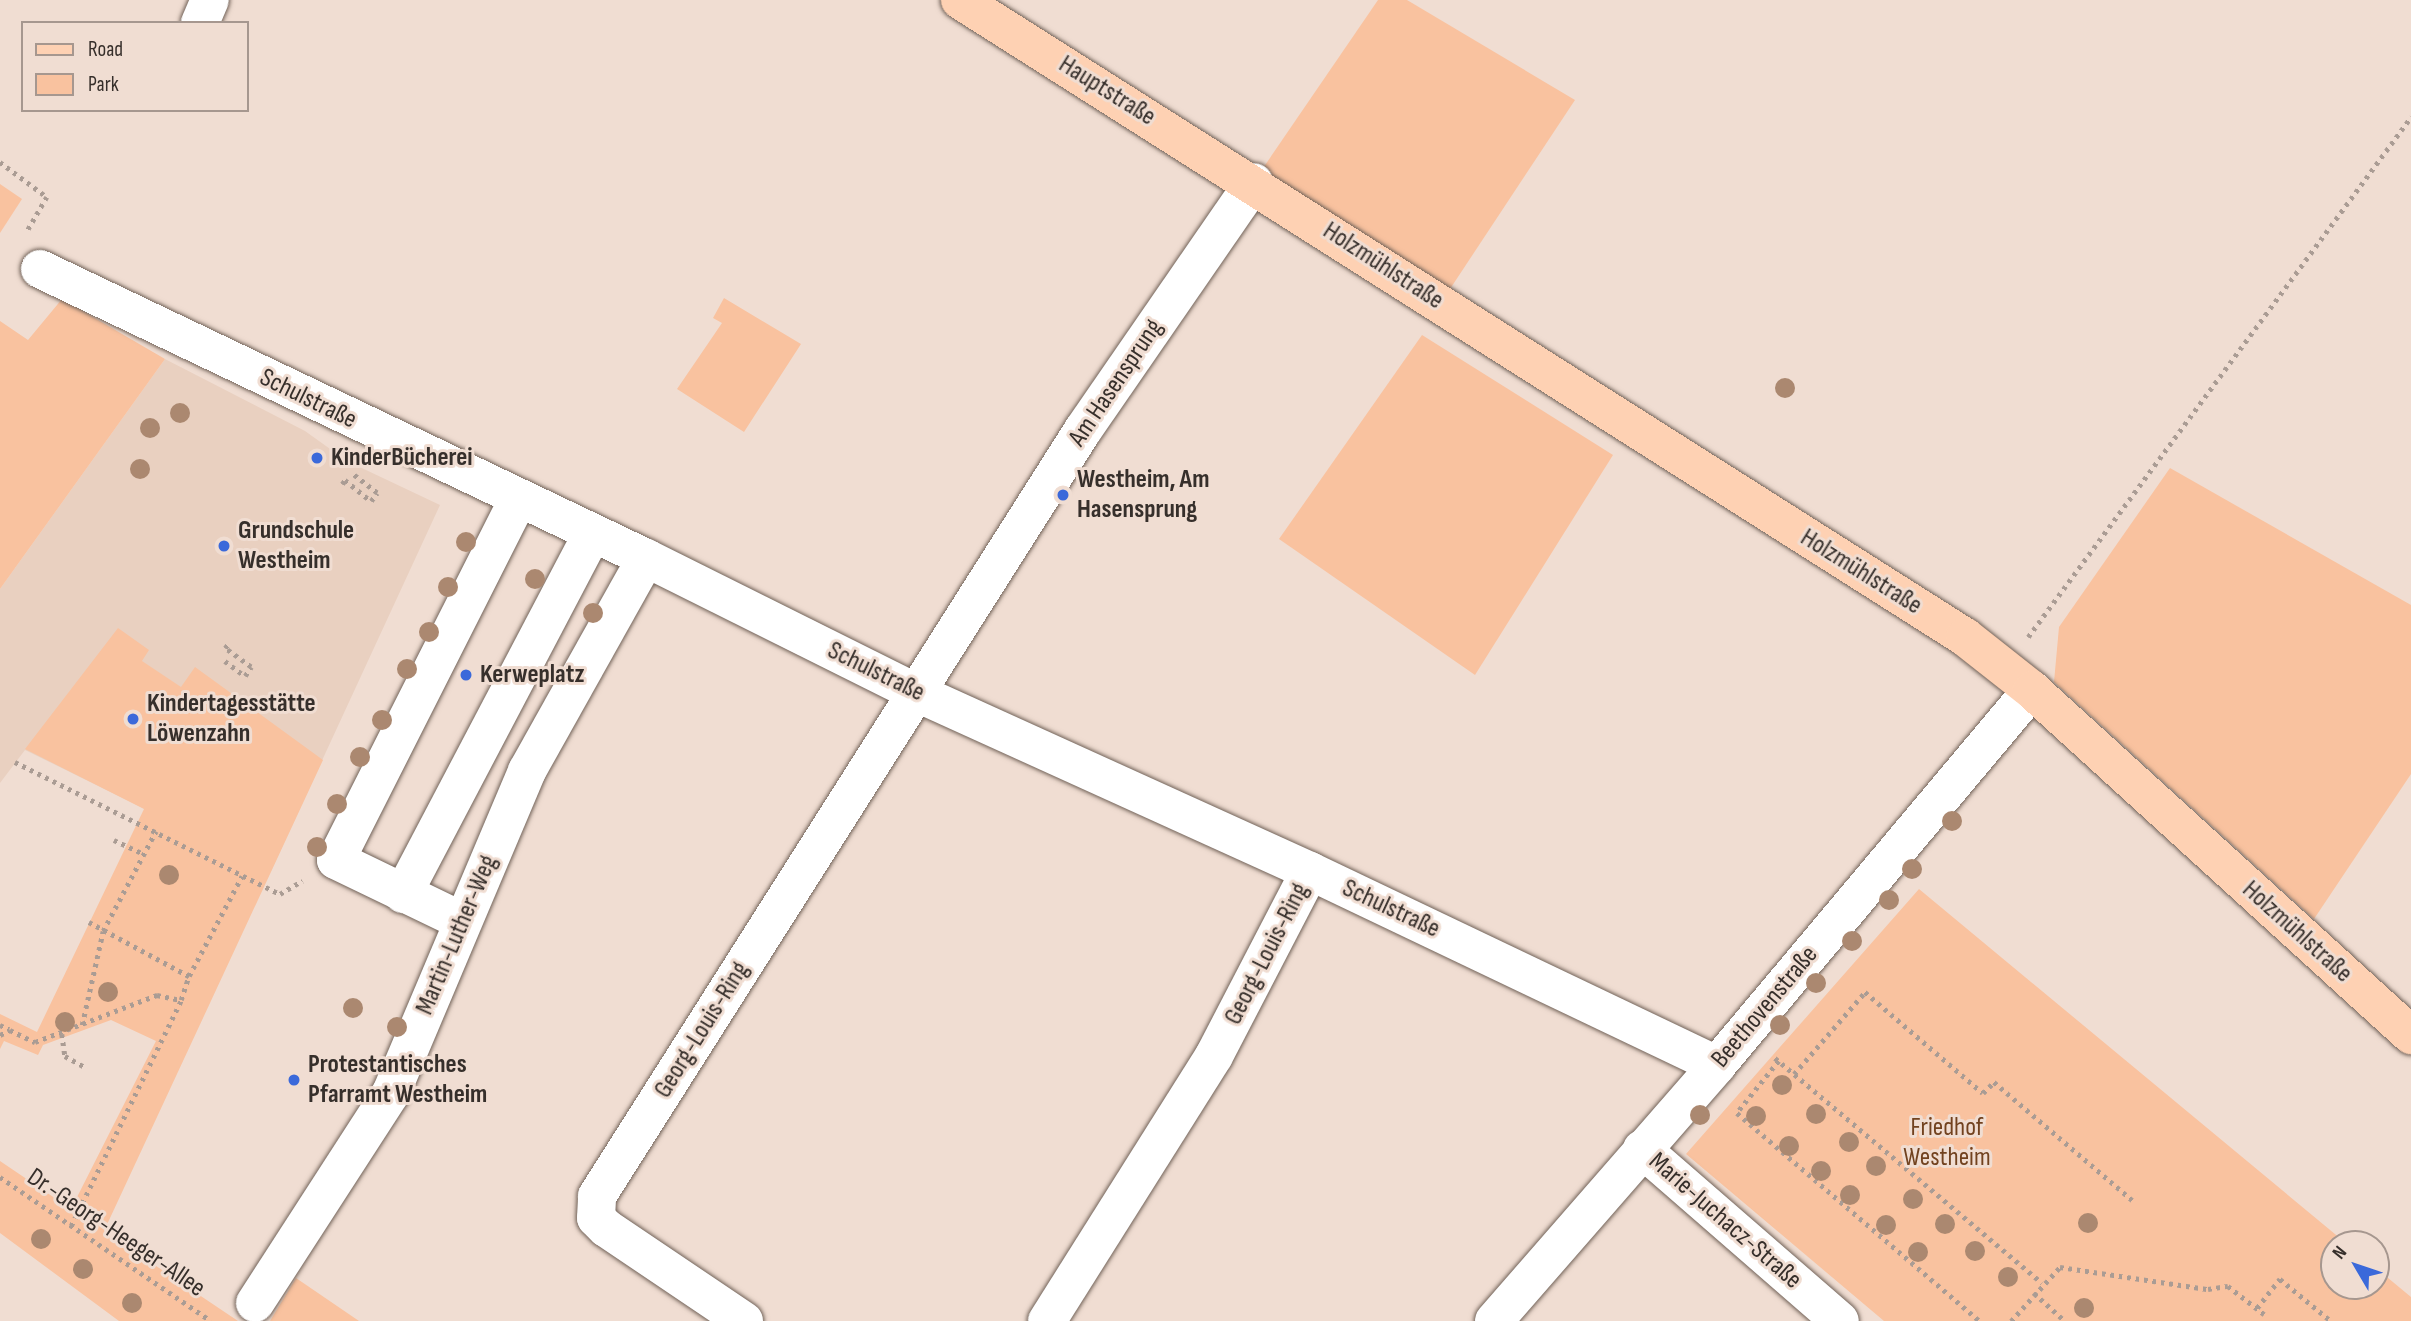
<!DOCTYPE html>
<html>
<head>
<meta charset="utf-8">
<style>
  body { margin:0 }
  #map { position:relative; width:2411px; height:1321px; overflow:hidden; background:#f0ddd2; font-family:"Sofia Sans Condensed",sans-serif }
  div>[style] { position:absolute }
  .built>* { inset:0; background:#e9d0c0 }
  .green>* { inset:0; background:#f9c29f }
  .path>* { height:4.5px; margin-top:-2.25px; transform-origin:0; background:repeating-linear-gradient(90deg,#aa9c94 0 3.5px,transparent 0 8.5px) }
  .roads { filter:drop-shadow(0 0 2px #716258) drop-shadow(0 0 2px #716258) }
  .minor>* { height:38px; margin:-19px; padding:0 19px; transform-origin:19px; border-radius:19px; background:#fff }
  .major>* { height:38px; margin:-19px; padding:0 19px; transform-origin:19px; border-radius:19px; background:#fed1b3 }
  .trees>* { width:20px; height:20px; margin:-10px; border-radius:50%; background:#ab8870 }
  .dots>* { width:19px; height:19px; translate:-50% -50%; box-sizing:border-box; border:4px solid #f0ddd2; border-radius:50% }
  span { translate:-50% -50%; white-space:nowrap; text-align:center; line-height:1.15; -webkit-text-stroke:6px #f0ddd2; paint-order:stroke }
  .street-label { font-size:26px; color:#362f2b }
  .poi-label { font-size:26px; color:#362f2b; font-weight:700 }
  .left { translate:0 -50%; text-align:left }
  .park-label { font-size:26px; color:#72421f }
  .legend { position:absolute; left:21px; top:21px; width:228px; height:91px; box-sizing:border-box; background:#f0ddd2; border:2px solid #a6978f; margin:0; padding:9px 12px; list-style:none; font-size:21px; color:#362f2b }
  .legend li { display:flex; align-items:center; gap:14px; height:35px }
  .legend b { width:35px; border:2px solid #a6978f }
  .north { position:absolute; left:2320px; top:1230px; width:70px; height:70px; box-sizing:border-box; background:#f0ddd2; border:2px solid #a6978f; border-radius:50%; rotate:309deg; font-size:19px; font-weight:700; line-height:28px; text-align:center; color:#362f2b }
  .north::after { content:''; display:block; margin:auto; width:24px; height:32px; background:#3b69da; clip-path:polygon(50% 0,100% 100%,50% 72%,0 100%) }
</style>
</head>
<body>
<div id="map">
  <div class="built">
    <i style="clip-path:polygon(165px 359px,305px 431px,347px 461px,440px 505px,271px 871px,25px 750px,0 783px,0 589px)"></i>
  </div>
  <div class="green">
    <i style="clip-path:polygon(1378px 0,1407px 0,1575px 100px,1450px 289px,1261px 171px)"></i>
    <i style="clip-path:polygon(0 184px,22px 199px,0 233px)"></i>
    <i style="clip-path:polygon(724px 298px,801px 344px,744px 432px,677px 389px,722px 323px,713px 318px)"></i>
    <i style="clip-path:polygon(62px 299px,165px 359px,0 589px,0 321px,28px 340px)"></i>
    <i style="clip-path:polygon(1422px 335px,1613px 455px,1475px 675px,1279px 539px)"></i>
    <i style="clip-path:polygon(2170px 468px,2411px 605px,2411px 774px,2314px 919px,2054px 682px,2059px 627px)"></i>
    <i style="clip-path:polygon(118px 628px,149px 650px,142px 661px,181px 687px,195px 667px,323px 760px,104px 1231px,238px 1321px,119px 1321px,0 1233px,0 1161px,71px 1209px,156px 1041px,111px 1020px,43px 1045px,38px 1055px,4px 1041px,0 1049px,0 1014px,37px 1032px,144px 809px,25px 749px)"></i>
    <i style="clip-path:polygon(1919px 889px,2347px 1244px,2334px 1244px,2334px 1286px,2376px 1286px,2376px 1268px,2411px 1297px,2411px 1321px,1884px 1321px,1686px 1154px)"></i>
    <i style="clip-path:polygon(296px 1278px,359px 1321px,270px 1321px)"></i>
  </div>
  <div class="path">
    <i style="left:0;top:162px;width:59px;rotate:36.7deg"></i>
    <i style="left:47px;top:197px;width:38px;rotate:120deg"></i>
    <i style="left:342px;top:484px;width:5px;rotate:-53deg"></i>
    <i style="left:345px;top:480px;width:33px;rotate:39deg"></i>
    <i style="left:371px;top:501px;width:10px;rotate:-53deg"></i>
    <i style="left:377px;top:493px;width:33px;rotate:-142deg"></i>
    <i style="left:2028px;top:637px;width:646px;rotate:-53.63deg"></i>
    <i style="left:225px;top:661px;width:25px;rotate:37deg"></i>
    <i style="left:245px;top:676px;width:11px;rotate:-56deg"></i>
    <i style="left:251px;top:667px;width:32px;rotate:-144deg"></i>
    <i style="left:225px;top:648px;width:5px;rotate:-53deg"></i>
    <i style="left:15px;top:762px;width:296px;rotate:26.5deg"></i>
    <i style="left:280px;top:894px;width:26px;rotate:-31deg"></i>
    <i style="left:114px;top:840px;width:33px;rotate:25deg"></i>
    <i style="left:89px;top:922px;width:114px;rotate:28.4deg"></i>
    <i style="left:0;top:1025px;width:10px;rotate:24deg"></i>
    <i style="left:82px;top:1025px;width:96px;rotate:-77.4deg"></i>
    <i style="left:103px;top:931px;width:113px;rotate:-62.1deg"></i>
    <i style="left:62px;top:1034px;width:22px;rotate:82deg"></i>
    <i style="left:65px;top:1056px;width:25px;rotate:29deg"></i>
    <i style="left:0;top:1035px;width:11px;rotate:-27deg"></i>
    <i style="left:10px;top:1030px;width:28px;rotate:26deg"></i>
    <i style="left:35px;top:1042px;width:131px;rotate:-21.1deg"></i>
    <i style="left:157px;top:995px;width:25px;rotate:12deg"></i>
    <i style="left:1775px;top:1058px;width:349px;rotate:40.1deg"></i>
    <i style="left:1779px;top:1061px;width:67px;rotate:128.9deg"></i>
    <i style="left:1737px;top:1113px;width:320px;rotate:40.6deg"></i>
    <i style="left:1794px;top:1074px;width:108px;rotate:-49.1deg"></i>
    <i style="left:1865px;top:992px;width:155px;rotate:40.6deg"></i>
    <i style="left:1983px;top:1093px;width:16px;rotate:-45deg"></i>
    <i style="left:1994px;top:1082px;width:182px;rotate:40.5deg"></i>
    <i style="left:0;top:1177px;width:255px;rotate:34.3deg"></i>
    <i style="left:71px;top:1226px;width:251px;rotate:-64deg"></i>
    <i style="left:181px;top:1000px;width:25px;rotate:-72deg"></i>
    <i style="left:189px;top:976px;width:113px;rotate:-62.1deg"></i>
    <i style="left:2034px;top:1293px;width:42px;rotate:42.1deg"></i>
    <i style="left:2257px;top:1308px;width:37px;rotate:-52deg"></i>
    <i style="left:2280px;top:1279px;width:66px;rotate:39.5deg"></i>
    <i style="left:2011px;top:1321px;width:73px;rotate:-47.8deg"></i>
    <i style="left:2060px;top:1267px;width:150px;rotate:8.5deg"></i>
    <i style="left:2208px;top:1289px;width:20px;rotate:-9deg"></i>
    <i style="left:2228px;top:1286px;width:46px;rotate:37.9deg"></i>
  </div>
  <div class="roads">
    <div class="minor">
      <i style="left:200px;top:23px;width:25px;rotate:-67deg"></i>
      <i style="left:40px;top:269px;width:671px;rotate:25.5deg"></i>
      <i style="left:646px;top:558px;width:301px;rotate:26.5deg"></i>
      <i style="left:915px;top:692px;width:434px;rotate:24.4deg"></i>
      <i style="left:1310px;top:871px;width:451px;rotate:25.5deg"></i>
      <i style="left:403px;top:894px;width:407px;rotate:-62.3deg"></i>
      <i style="left:462px;top:921px;width:140px;rotate:-154.2deg"></i>
      <i style="left:336px;top:860px;width:404px;rotate:-63.2deg"></i>
      <i style="left:1642px;top:1149px;width:262px;rotate:41deg"></i>
      <i style="left:255px;top:1303px;width:250px;rotate:-57.1deg"></i>
      <i style="left:391px;top:1093px;width:350px;rotate:-67.1deg"></i>
      <i style="left:527px;top:771px;width:244px;rotate:-60.8deg"></i>
      <i style="left:744px;top:1321px;width:166px;rotate:-146deg"></i>
      <i style="left:606px;top:1228px;width:14px;rotate:-135deg"></i>
      <i style="left:596px;top:1218px;width:22px;rotate:-87deg"></i>
      <i style="left:597px;top:1196px;width:907px;rotate:-57.61deg"></i>
      <i style="left:1083px;top:430px;width:301px;rotate:-55.4deg"></i>
      <i style="left:1047px;top:1321px;width:313px;rotate:-57.8deg"></i>
      <i style="left:1214px;top:1056px;width:208px;rotate:-62.6deg"></i>
      <i style="left:1494px;top:1321px;width:340px;rotate:-48.9deg"></i>
      <i style="left:1717px;top:1065px;width:490px;rotate:-50deg"></i>
    </div>
    <div class="major">
      <i style="left:960px;top:0;width:1190px;rotate:32.37deg"></i>
      <i style="left:1965px;top:637px;width:85px;rotate:38.3deg"></i>
      <i style="left:2032px;top:690px;width:513px;rotate:42.31deg"></i>
    </div>
  </div>
  <div class="trees">
    <i style="left:1785px;top:388px"></i>
    <i style="left:180px;top:413px"></i>
    <i style="left:150px;top:428px"></i>
    <i style="left:140px;top:469px"></i>
    <i style="left:466px;top:542px"></i>
    <i style="left:535px;top:579px"></i>
    <i style="left:448px;top:587px"></i>
    <i style="left:593px;top:613px"></i>
    <i style="left:429px;top:632px"></i>
    <i style="left:407px;top:669px"></i>
    <i style="left:382px;top:720px"></i>
    <i style="left:360px;top:757px"></i>
    <i style="left:337px;top:804px"></i>
    <i style="left:1952px;top:821px"></i>
    <i style="left:317px;top:847px"></i>
    <i style="left:1912px;top:869px"></i>
    <i style="left:169px;top:875px"></i>
    <i style="left:1889px;top:900px"></i>
    <i style="left:1852px;top:941px"></i>
    <i style="left:1816px;top:983px"></i>
    <i style="left:108px;top:992px"></i>
    <i style="left:353px;top:1008px"></i>
    <i style="left:65px;top:1022px"></i>
    <i style="left:1780px;top:1025px"></i>
    <i style="left:397px;top:1027px"></i>
    <i style="left:1782px;top:1085px"></i>
    <i style="left:1816px;top:1114px"></i>
    <i style="left:1700px;top:1115px"></i>
    <i style="left:1756px;top:1116px"></i>
    <i style="left:1849px;top:1142px"></i>
    <i style="left:1789px;top:1146px"></i>
    <i style="left:1876px;top:1166px"></i>
    <i style="left:1821px;top:1171px"></i>
    <i style="left:1850px;top:1195px"></i>
    <i style="left:1913px;top:1199px"></i>
    <i style="left:2088px;top:1223px"></i>
    <i style="left:1945px;top:1224px"></i>
    <i style="left:1886px;top:1225px"></i>
    <i style="left:41px;top:1239px"></i>
    <i style="left:1975px;top:1251px"></i>
    <i style="left:1918px;top:1252px"></i>
    <i style="left:83px;top:1269px"></i>
    <i style="left:2008px;top:1277px"></i>
    <i style="left:132px;top:1303px"></i>
    <i style="left:2084px;top:1308px"></i>
  </div>
  <div class="dots">
    <i style="left:317px;top:458px;background:#3b69da"></i>
    <i style="left:1063px;top:495px;background:#3b69da"></i>
    <i style="left:224px;top:546px;background:#3b69da"></i>
    <i style="left:466px;top:675px;background:#3b69da"></i>
    <i style="left:133px;top:719px;background:#3b69da"></i>
    <i style="left:294px;top:1080px;background:#3b69da"></i>
  </div>
  <div class="street-label">
    <span style="left:1107px;top:91px;rotate:32deg">Hauptstraße</span>
    <span style="left:1383px;top:266px;rotate:33deg">Holzmühlstraße</span>
    <span style="left:1116px;top:383px;rotate:-56deg">Am Hasensprung</span>
    <span style="left:308px;top:399px;rotate:26deg">Schulstraße</span>
    <span style="left:1861px;top:572px;rotate:32deg">Holzmühlstraße</span>
    <span style="left:876px;top:672px;rotate:26deg">Schulstraße</span>
    <span style="left:1391px;top:909px;rotate:25deg">Schulstraße</span>
    <span style="left:2297px;top:932px;rotate:42deg">Holzmühlstraße</span>
    <span style="left:457px;top:935px;rotate:-67deg">Martin-Luther-Weg</span>
    <span style="left:1267px;top:954px;rotate:-63deg">Georg-Louis-Ring</span>
    <span style="left:1765px;top:1007px;rotate:-50deg">Beethovenstraße</span>
    <span style="left:702px;top:1030px;rotate:-58deg">Georg-Louis-Ring</span>
    <span style="left:1725px;top:1221px;rotate:41deg">Marie-Juchacz-Straße</span>
    <span style="left:116px;top:1233px;rotate:34deg">Dr.-Georg-Heeger-Allee</span>
  </div>
  <div class="poi-label">
    <span class="left" style="left:331px;top:458px">KinderBücherei</span>
    <span class="left" style="left:1077px;top:495px">Westheim, Am<br>Hasensprung</span>
    <span class="left" style="left:238px;top:546px">Grundschule<br>Westheim</span>
    <span class="left" style="left:480px;top:675px">Kerweplatz</span>
    <span class="left" style="left:147px;top:719px">Kindertagesstätte<br>Löwenzahn</span>
    <span class="left" style="left:308px;top:1080px">Protestantisches<br>Pfarramt Westheim</span>
  </div>
  <div class="park-label">
    <span style="left:1947px;top:1143px">Friedhof<br>Westheim</span>
  </div>
  <ul class="legend">
  <li><b style="height:9px;background:#fed1b3"></b>Road</li>
  <li><b style="height:19px;background:#f9c29f"></b>Park</li>
  </ul>
  <div class="north">N</div>
</div>
</body>
</html>
